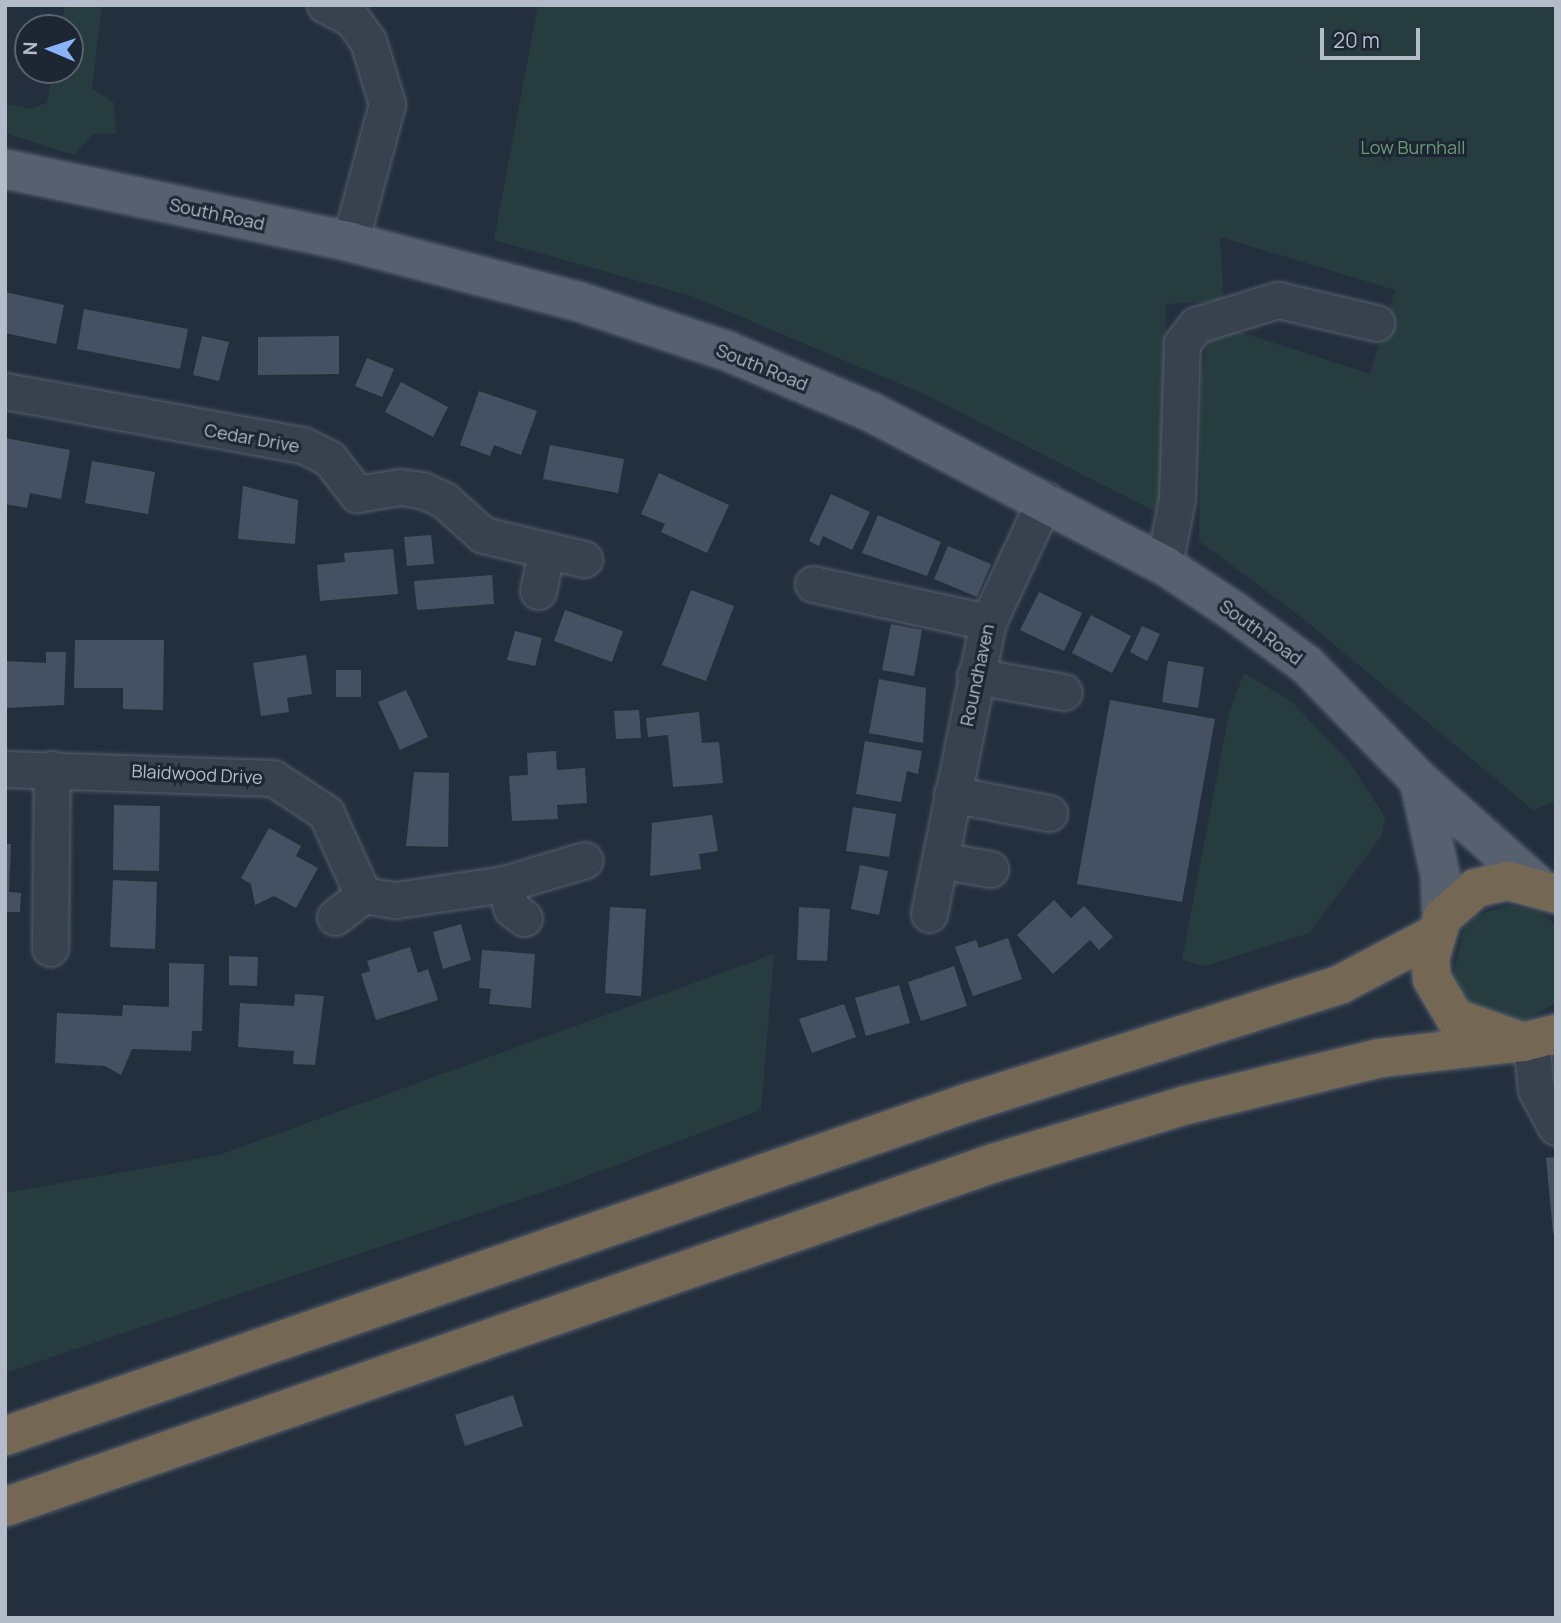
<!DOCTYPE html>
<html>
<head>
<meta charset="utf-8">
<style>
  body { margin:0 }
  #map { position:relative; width:1561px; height:1623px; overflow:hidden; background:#242f3e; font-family:Manrope,sans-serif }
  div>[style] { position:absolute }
  .green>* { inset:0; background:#263c3f }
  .building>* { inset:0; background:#455162 }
  .roads { filter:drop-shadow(0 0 2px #565f6c) drop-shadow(0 0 2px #565f6c) }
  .minor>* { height:35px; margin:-17.5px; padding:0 17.5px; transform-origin:17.5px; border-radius:17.5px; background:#38414e }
  .major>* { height:38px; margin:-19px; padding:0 19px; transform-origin:19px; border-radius:19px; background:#56606e }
  .highway>* { height:38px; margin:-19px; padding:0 19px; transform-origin:19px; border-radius:19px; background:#746855 }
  span { translate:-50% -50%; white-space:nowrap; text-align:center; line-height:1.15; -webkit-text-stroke:6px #1d2633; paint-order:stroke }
  .park-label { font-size:18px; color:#6b9a76 }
  .street-label { font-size:18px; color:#b4bcc9 }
  .frame { position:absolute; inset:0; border:7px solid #b4bcc9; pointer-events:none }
  .north { position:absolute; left:14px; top:14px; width:70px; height:70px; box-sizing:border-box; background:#1d2633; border:2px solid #59626f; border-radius:50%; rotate:272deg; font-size:19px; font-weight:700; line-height:28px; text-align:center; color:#b4bcc9 }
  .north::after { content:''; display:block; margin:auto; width:24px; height:32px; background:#8ab4f8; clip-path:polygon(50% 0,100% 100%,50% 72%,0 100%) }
  .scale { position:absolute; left:1320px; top:28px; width:100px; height:32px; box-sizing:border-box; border:4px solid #b4bcc9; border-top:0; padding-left:9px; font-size:21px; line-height:24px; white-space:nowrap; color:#b4bcc9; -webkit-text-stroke:5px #1d2633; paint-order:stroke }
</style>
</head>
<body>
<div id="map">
  <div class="green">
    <i style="clip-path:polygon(65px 5px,102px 5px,92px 88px,114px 103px,116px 134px,94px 134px,74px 155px,5px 133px,5px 104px,30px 109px,47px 103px,53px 70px,70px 70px,70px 28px,61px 28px)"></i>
    <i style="clip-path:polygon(538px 5px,1556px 5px,1556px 801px,1533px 810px,1301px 617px,1199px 541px,1201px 378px,1208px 342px,1228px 328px,1370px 374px,1395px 290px,1220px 237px,1224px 301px,1166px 304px,1164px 491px,1154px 511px,926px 395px,694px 297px,494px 240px)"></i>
    <i style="clip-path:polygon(1244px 673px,1292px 702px,1350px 763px,1385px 817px,1382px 835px,1309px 933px,1205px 966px,1182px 960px,1229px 713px)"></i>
    <i style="clip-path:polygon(1509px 905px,1542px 913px,1556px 925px,1556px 1003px,1523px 1022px,1467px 1003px,1453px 975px,1464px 929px,1476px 916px)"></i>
    <i style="clip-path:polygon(774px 954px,761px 1110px,566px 1184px,5px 1373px,5px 1193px,219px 1155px)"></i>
  </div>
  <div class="building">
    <i style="clip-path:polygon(5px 292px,64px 305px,56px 344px,5px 333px)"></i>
    <i style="clip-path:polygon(84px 309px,188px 329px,180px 369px,77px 349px)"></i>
    <i style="clip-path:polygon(202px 336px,229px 342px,219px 381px,193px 375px)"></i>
    <i style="clip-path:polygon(339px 336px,339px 374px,258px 375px,258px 337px)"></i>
    <i style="clip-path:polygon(367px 358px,394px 369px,382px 397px,355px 386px)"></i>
    <i style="clip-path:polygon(401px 382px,448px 407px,433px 437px,385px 412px)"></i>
    <i style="clip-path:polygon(479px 391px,537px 411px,521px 455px,494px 445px,490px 456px,460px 445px)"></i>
    <i style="clip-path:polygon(5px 438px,70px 450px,61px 499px,30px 493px,27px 508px,5px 504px)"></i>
    <i style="clip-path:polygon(550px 445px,624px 459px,618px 493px,543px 479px)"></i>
    <i style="clip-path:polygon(92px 461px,155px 472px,148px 514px,85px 503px)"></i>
    <i style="clip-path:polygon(659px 473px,729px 505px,707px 553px,661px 532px,665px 524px,641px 514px)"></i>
    <i style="clip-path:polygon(243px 486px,298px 500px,295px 544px,238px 539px)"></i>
    <i style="clip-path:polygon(831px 494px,870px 512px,852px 550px,823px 536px,819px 546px,809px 541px)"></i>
    <i style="clip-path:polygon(878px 515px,941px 542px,927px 576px,862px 553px)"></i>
    <i style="clip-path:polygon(431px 535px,434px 564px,407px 566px,404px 537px)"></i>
    <i style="clip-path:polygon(948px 546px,991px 564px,977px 597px,934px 579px)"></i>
    <i style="clip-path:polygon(393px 549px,398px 594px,320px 601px,317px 565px,345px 562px,344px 553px)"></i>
    <i style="clip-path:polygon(492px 575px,494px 604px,417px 610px,414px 581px)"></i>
    <i style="clip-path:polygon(691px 590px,734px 606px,706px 681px,662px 665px)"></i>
    <i style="clip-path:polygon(1039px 592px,1082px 613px,1064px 651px,1020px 630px)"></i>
    <i style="clip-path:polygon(565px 610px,623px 631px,612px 662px,554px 641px)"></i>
    <i style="clip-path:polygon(1091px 615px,1131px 636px,1112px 673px,1072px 653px)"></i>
    <i style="clip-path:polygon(891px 624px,922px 630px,914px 676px,882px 670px)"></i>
    <i style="clip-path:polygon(1142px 626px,1160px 634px,1147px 661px,1130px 652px)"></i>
    <i style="clip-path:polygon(515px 631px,542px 638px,535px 666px,507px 660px)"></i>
    <i style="clip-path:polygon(75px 640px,164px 640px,163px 710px,123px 709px,123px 688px,74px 688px)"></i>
    <i style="clip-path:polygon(46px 652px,66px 652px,64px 705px,5px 708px,5px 661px,46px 663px)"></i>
    <i style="clip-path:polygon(306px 655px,312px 694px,287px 698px,289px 712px,261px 716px,253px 663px)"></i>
    <i style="clip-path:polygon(1168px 661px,1204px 667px,1198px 708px,1162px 702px)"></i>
    <i style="clip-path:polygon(336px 670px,361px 670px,361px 697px,336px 697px)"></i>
    <i style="clip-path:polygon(879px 679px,926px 688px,923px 743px,869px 733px)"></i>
    <i style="clip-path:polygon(406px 690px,428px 737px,400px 750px,378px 702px)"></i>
    <i style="clip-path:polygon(1110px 700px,1215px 719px,1182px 902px,1077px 884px)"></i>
    <i style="clip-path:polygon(639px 710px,641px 738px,616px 739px,614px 711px)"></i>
    <i style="clip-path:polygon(699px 712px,702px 743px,719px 742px,723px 783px,673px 787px,668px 735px,648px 737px,646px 718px)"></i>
    <i style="clip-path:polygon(865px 741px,922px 751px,918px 774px,907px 771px,901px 802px,856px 794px)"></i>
    <i style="clip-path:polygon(556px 751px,557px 770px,585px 768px,587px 803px,557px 805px,558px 819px,512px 821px,509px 776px,528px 775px,527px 753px)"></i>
    <i style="clip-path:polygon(414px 772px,449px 773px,448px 847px,406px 846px)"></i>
    <i style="clip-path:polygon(114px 805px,160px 806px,159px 871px,113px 870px)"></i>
    <i style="clip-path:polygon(853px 807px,896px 814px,889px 857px,846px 851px)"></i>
    <i style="clip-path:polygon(712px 815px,718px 851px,699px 854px,701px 869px,650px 876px,652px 823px)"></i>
    <i style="clip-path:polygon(269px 828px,301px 846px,296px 856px,318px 868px,296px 908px,274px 896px,255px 905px,251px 884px,241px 878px)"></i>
    <i style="clip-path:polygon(5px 844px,11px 844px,9px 892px,21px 893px,20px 912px,5px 912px)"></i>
    <i style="clip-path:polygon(860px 865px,888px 871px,879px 915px,851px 909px)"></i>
    <i style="clip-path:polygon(113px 880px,157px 882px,155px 949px,110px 947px)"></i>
    <i style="clip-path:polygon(1054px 900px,1071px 918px,1084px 906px,1113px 937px,1099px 950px,1090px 940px,1053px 974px,1017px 935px)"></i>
    <i style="clip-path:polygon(610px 907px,646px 909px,641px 996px,605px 993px)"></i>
    <i style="clip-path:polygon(799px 907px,830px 909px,827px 961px,797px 960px)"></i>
    <i style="clip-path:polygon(461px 924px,471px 960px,443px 969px,433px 932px)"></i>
    <i style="clip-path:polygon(1008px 938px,1022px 979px,973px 996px,955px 947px,976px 940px,979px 948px)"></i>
    <i style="clip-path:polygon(410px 947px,418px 973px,428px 969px,438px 1000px,376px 1020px,361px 974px,370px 971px,367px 961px)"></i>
    <i style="clip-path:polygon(482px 950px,535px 954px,531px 1008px,489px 1004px,491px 989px,479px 988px)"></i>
    <i style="clip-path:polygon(229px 956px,258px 957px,257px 986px,229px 985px)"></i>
    <i style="clip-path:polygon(169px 963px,204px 964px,202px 1031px,192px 1031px,191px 1051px,132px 1049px,121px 1075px,105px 1066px,55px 1063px,57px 1013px,122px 1016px,123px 1005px,169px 1007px)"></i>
    <i style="clip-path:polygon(954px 966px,967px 1006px,921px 1021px,908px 982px)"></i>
    <i style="clip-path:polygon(899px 985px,910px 1023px,866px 1036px,855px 998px)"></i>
    <i style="clip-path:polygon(295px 994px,324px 996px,315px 1065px,293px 1064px,294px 1051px,238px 1047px,240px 1003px,294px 1006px)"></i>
    <i style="clip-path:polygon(844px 1004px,856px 1037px,812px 1053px,799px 1019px)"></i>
    <i style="clip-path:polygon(1556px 1157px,1556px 1233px,1553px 1233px,1546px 1158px)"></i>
    <i style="clip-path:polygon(513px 1395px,523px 1426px,465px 1446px,455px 1415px)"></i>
  </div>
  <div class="roads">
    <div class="minor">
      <i style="left:325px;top:5px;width:30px;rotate:27deg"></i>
      <i style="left:352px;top:19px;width:27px;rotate:54deg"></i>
      <i style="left:368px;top:41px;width:66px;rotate:73.2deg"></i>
      <i style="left:387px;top:104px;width:143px;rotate:105deg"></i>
      <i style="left:5px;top:391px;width:303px;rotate:10.3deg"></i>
      <i style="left:303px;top:445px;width:29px;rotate:27deg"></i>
      <i style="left:329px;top:458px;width:46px;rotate:52.1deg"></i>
      <i style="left:357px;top:494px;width:43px;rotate:-9.5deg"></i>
      <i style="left:399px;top:487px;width:23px;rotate:7deg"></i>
      <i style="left:422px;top:490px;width:24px;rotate:24deg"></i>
      <i style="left:444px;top:500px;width:52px;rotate:41.9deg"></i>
      <i style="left:483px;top:535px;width:104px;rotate:13.4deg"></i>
      <i style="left:1164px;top:565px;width:67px;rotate:-78.9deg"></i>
      <i style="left:1177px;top:499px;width:156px;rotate:-88.2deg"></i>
      <i style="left:1182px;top:343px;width:23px;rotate:-52deg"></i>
      <i style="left:1196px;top:325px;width:86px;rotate:-17deg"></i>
      <i style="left:1278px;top:300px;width:101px;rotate:13.2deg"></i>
      <i style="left:813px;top:584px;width:179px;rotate:12.3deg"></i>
      <i style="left:538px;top:591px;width:40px;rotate:-78deg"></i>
      <i style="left:975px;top:676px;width:90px;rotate:10.2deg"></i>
      <i style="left:5px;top:769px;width:268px;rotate:1.9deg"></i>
      <i style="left:273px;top:778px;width:64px;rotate:33.4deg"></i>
      <i style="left:326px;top:813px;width:90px;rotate:65.7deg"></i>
      <i style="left:363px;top:895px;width:33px;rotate:9deg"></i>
      <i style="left:396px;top:900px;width:109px;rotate:-8.4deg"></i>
      <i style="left:504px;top:884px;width:84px;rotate:-16.5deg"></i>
      <i style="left:952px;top:794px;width:99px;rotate:11.1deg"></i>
      <i style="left:940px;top:860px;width:51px;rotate:10.2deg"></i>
      <i style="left:504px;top:884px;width:26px;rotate:72deg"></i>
      <i style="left:512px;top:909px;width:15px;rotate:37deg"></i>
      <i style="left:929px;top:914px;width:298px;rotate:-78.6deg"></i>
      <i style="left:988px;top:622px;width:135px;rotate:-65deg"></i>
      <i style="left:335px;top:917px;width:36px;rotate:-38deg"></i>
      <i style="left:50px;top:948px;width:179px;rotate:-89.4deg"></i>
      <i style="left:1531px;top:1041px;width:49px;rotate:84.2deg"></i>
      <i style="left:1536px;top:1090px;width:42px;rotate:61.6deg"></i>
    </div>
    <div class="major">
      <i style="left:5px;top:169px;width:353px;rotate:11.9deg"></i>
      <i style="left:350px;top:242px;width:235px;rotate:14.6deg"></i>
      <i style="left:577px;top:301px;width:158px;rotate:18.4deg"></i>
      <i style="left:727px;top:351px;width:156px;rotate:23deg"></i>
      <i style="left:871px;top:412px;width:331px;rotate:27.6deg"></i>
      <i style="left:1164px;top:565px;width:85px;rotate:33.5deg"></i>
      <i style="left:1235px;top:612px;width:89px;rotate:36.4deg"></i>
      <i style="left:1307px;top:665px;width:161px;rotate:45.8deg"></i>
      <i style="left:1419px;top:780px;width:155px;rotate:41.6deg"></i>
      <i style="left:1419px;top:780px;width:96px;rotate:77.4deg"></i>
      <i style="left:1440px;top:874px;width:44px;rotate:87.4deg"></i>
    </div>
    <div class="highway">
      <i style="left:1556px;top:894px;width:50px;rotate:-164.8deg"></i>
      <i style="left:1508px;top:881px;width:33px;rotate:168deg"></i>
      <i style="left:1476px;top:888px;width:45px;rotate:138.6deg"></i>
      <i style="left:1442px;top:918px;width:43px;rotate:106.3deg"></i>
      <i style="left:1430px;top:959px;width:20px;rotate:84deg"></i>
      <i style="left:1432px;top:979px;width:45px;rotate:59.5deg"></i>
      <i style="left:1455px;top:1018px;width:72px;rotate:19.4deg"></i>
      <i style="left:1523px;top:1042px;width:34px;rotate:-14deg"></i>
      <i style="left:5px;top:1436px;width:1021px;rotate:-19.09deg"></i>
      <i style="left:970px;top:1102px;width:389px;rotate:-17.6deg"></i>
      <i style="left:1341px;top:984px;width:105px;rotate:-27.8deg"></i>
      <i style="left:5px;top:1507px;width:1047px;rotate:-19.18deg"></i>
      <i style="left:994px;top:1163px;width:201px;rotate:-16.8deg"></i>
      <i style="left:1186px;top:1105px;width:200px;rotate:-13.6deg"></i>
      <i style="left:1380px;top:1058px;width:144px;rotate:-6.4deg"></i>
    </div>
  </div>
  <div class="park-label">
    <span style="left:1413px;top:147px">Low Burnhall</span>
  </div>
  <div class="street-label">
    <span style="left:217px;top:214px;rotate:12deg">South Road</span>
    <span style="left:762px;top:367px;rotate:22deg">South Road</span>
    <span style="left:252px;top:438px;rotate:10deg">Cedar Drive</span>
    <span style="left:1261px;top:632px;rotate:36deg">South Road</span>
    <span style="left:977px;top:675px;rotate:-78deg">Roundhaven</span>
    <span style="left:197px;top:774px;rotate:3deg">Blaidwood Drive</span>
  </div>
  <div class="frame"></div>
  <div class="north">N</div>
  <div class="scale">20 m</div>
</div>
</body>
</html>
